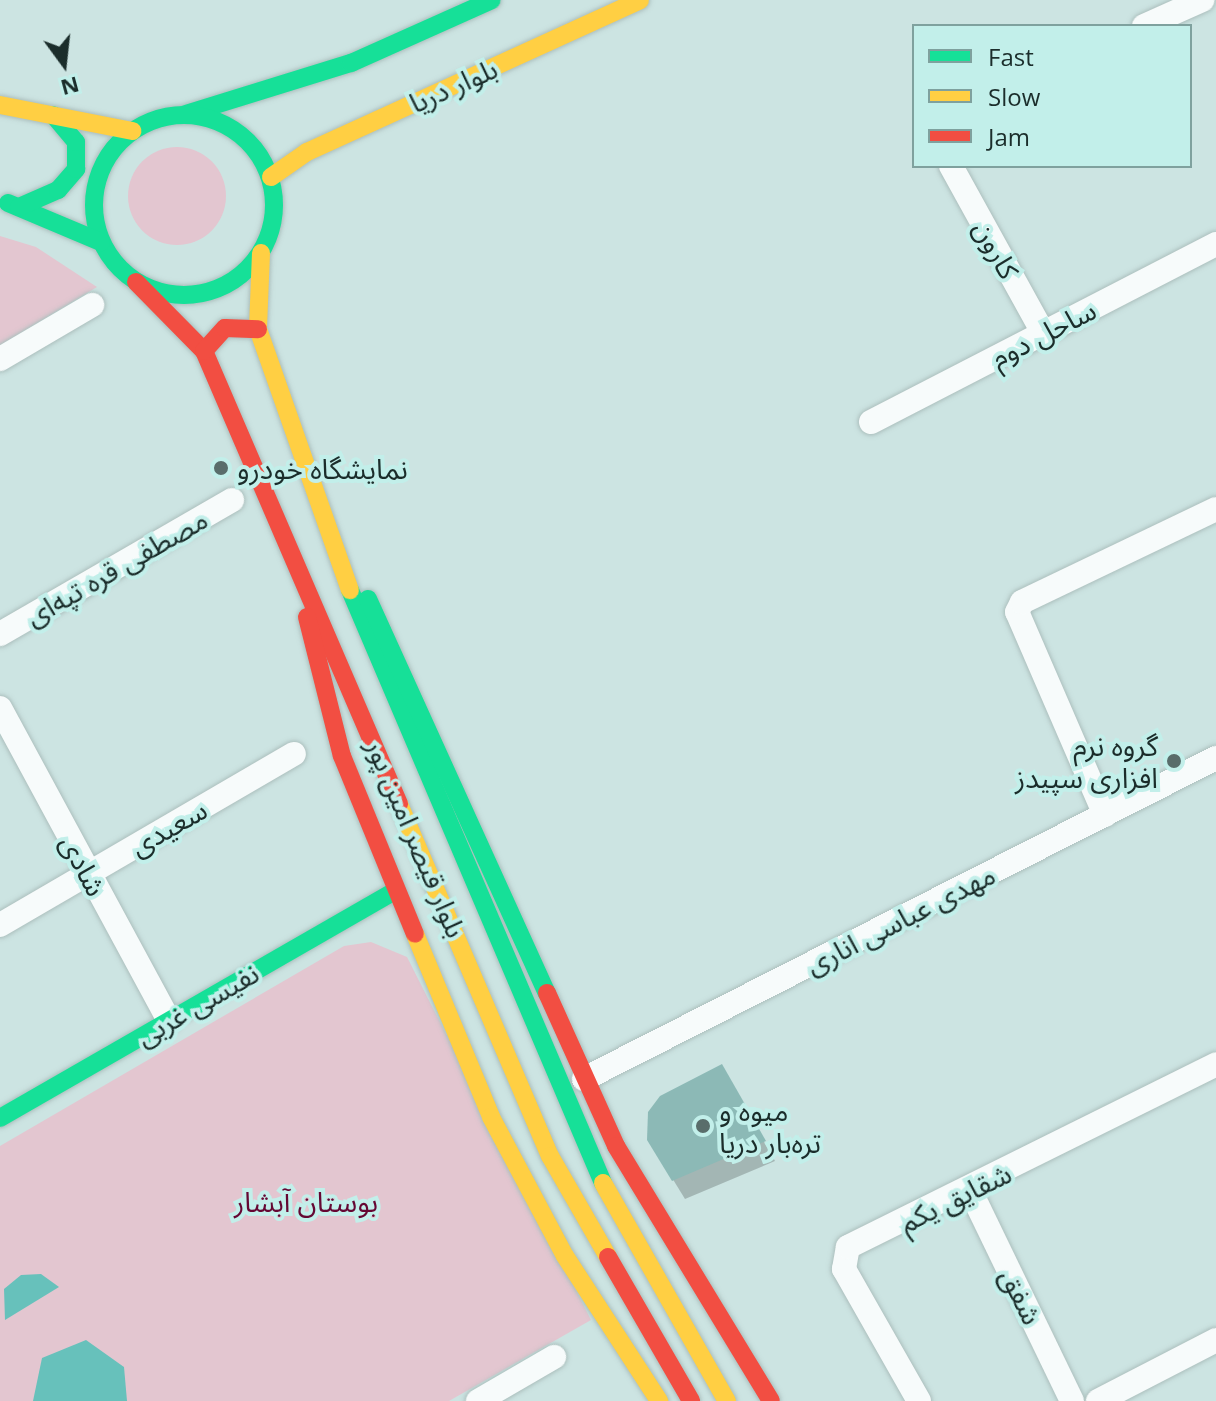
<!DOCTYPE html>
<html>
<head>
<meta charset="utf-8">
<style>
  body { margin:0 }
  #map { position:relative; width:1216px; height:1401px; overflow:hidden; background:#cce4e2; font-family:"Open Sans","Noto Sans Arabic",sans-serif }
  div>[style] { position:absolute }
  .green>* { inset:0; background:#e3c6d0 }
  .round { border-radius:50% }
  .water>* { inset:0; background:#67c1bb }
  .shadow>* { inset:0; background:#0003 }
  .building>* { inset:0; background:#8cb9b6 }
  .roads { filter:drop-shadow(0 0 2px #acbfbd) drop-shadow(0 0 2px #acbfbd) }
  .street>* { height:24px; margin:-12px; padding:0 12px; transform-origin:12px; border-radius:12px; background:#f7fbfb }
  .fast>* { height:18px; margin:-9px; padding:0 9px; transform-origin:9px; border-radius:9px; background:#16e098 }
  .fast>.ring { margin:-9px; padding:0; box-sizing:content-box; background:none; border:18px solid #16e098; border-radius:50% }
  .slow>* { height:18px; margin:-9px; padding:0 9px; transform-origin:9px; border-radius:9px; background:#ffcf43 }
  .jam>* { height:18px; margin:-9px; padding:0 9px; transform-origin:9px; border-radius:9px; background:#f24e42 }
  .dots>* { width:22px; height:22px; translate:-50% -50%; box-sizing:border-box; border:4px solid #c2efea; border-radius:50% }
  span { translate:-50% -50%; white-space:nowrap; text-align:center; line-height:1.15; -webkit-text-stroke:8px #c2efea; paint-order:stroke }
  .street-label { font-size:28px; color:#1b2d2b }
  .poi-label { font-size:28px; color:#1b2d2b }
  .left { translate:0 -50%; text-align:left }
  .right { translate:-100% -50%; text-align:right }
  .park-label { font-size:28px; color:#650733 }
  .legend { position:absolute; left:912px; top:24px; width:280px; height:144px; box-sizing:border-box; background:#c2efea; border:2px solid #7fa19e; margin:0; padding:10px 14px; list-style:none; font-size:24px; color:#1b2d2b }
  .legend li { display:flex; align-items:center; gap:16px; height:40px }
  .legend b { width:40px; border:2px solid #7fa19e }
  .north { position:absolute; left:24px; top:24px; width:80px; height:80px; -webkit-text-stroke:6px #c2efea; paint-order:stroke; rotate:165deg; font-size:22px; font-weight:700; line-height:32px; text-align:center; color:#1b2d2b }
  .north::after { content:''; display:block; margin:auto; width:28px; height:36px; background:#1b2d2b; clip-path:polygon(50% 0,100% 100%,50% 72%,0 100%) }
</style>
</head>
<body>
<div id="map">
  <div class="green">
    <i class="round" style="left:128px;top:147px;width:98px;height:98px"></i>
    <i style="clip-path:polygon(0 236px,36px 247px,97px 287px,0 345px)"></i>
    <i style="clip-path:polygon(371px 942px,407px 957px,591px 1320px,449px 1401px,0 1401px,0 1146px,344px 946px)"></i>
  </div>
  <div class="water">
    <i style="clip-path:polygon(41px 1274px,59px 1287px,5px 1320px,4px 1289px,21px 1275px)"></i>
    <i style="clip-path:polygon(86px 1340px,124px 1367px,127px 1401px,33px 1401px,42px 1358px)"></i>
  </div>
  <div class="shadow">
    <i style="clip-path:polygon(722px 1067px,775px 1161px,685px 1199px,661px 1160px)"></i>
  </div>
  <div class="building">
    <i style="clip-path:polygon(722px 1064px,766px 1141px,672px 1181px,647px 1140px,648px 1112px,660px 1096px)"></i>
  </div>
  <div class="roads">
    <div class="street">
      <i style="left:1144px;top:26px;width:64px;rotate:-24.1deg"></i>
      <i style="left:951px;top:166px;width:191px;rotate:61.1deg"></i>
      <i style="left:0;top:359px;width:107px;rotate:-30.4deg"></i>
      <i style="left:871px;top:422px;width:388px;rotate:-27.3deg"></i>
      <i style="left:0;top:634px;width:268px;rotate:-30deg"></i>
      <i style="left:0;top:708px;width:355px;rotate:61.6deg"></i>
      <i style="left:1105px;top:815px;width:221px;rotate:-113.4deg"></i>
      <i style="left:1017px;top:612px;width:11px;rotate:-63deg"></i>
      <i style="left:1022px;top:602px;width:215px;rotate:-25.6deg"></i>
      <i style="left:0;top:925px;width:340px;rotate:-30.2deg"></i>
      <i style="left:584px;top:1079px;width:709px;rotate:-26.93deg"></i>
      <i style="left:971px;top:1192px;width:232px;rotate:64.2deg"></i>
      <i style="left:478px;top:1401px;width:88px;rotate:-30.1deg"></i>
      <i style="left:919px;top:1401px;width:152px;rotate:-119.6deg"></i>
      <i style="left:844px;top:1269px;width:22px;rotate:-80deg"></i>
      <i style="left:848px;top:1247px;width:411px;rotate:-26.4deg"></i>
      <i style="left:1098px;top:1401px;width:133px;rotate:-27.3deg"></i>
    </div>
    <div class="fast">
      <i style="left:186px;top:114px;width:173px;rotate:-17.2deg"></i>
      <i style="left:351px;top:63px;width:154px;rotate:-24.1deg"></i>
      <i class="ring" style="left:94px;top:115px;width:162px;height:162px"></i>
      <i style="left:8px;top:203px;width:101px;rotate:22.8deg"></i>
      <i style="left:19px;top:207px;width:43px;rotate:-23.6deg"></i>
      <i style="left:58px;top:190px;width:28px;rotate:-49deg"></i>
      <i style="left:76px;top:169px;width:27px;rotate:-90deg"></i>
      <i style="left:76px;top:142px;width:35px;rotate:-130deg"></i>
      <i style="left:350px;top:590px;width:645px;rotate:66.89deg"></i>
      <i style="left:368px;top:599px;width:433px;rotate:65.6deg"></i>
      <i style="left:0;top:1118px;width:455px;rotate:-29.9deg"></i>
    </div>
    <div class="slow">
      <i style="left:0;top:105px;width:135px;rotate:11.1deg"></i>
      <i style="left:271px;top:177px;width:44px;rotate:-34.8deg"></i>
      <i style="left:307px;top:152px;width:366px;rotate:-24.5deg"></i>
      <i style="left:261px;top:253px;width:76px;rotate:92.3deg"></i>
      <i style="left:258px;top:329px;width:277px;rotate:70.6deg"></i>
      <i style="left:399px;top:804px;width:383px;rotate:66.8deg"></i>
      <i style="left:550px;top:1156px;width:116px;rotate:60.1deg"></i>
      <i style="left:415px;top:934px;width:198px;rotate:67.4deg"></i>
      <i style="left:491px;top:1117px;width:157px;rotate:62deg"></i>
      <i style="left:565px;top:1256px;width:173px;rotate:57deg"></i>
      <i style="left:603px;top:1183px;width:251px;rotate:60.4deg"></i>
    </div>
    <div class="jam">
      <i style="left:136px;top:282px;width:97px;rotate:45.4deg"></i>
      <i style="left:204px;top:351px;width:493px;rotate:66.7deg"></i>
      <i style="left:204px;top:351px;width:31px;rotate:-48deg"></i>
      <i style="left:225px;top:328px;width:33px;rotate:2deg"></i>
      <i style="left:307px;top:617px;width:143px;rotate:75.9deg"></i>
      <i style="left:342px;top:756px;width:192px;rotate:67.7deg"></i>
      <i style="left:547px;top:993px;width:168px;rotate:65.7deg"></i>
      <i style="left:616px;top:1146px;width:298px;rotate:58.7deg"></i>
      <i style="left:608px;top:1257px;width:166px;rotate:60deg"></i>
    </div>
  </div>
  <div class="dots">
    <i style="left:221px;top:468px;background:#596d6b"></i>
    <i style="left:1174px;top:761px;background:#596d6b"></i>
    <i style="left:703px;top:1126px;background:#596d6b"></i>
  </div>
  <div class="street-label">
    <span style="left:453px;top:85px;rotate:-24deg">بلوار دریا</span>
    <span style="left:997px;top:249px;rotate:61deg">کارون</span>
    <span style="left:1043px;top:333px;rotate:-27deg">ساحل دوم</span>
    <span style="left:116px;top:567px;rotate:-30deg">مصطفی قره تپه‌ای</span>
    <span style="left:168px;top:827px;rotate:-30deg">سعیدی</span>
    <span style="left:417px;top:838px;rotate:67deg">بلوار قیصر امین پور</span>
    <span style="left:84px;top:865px;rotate:62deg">شادی</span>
    <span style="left:900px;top:919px;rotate:-27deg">مهدی عباسی اناری</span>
    <span style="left:197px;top:1004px;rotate:-30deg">نفیسی غربی</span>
    <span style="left:955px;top:1197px;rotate:-26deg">شقایق یکم</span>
    <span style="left:1022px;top:1296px;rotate:64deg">شفق</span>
  </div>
  <div class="poi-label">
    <span class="left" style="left:237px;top:468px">نمایشگاه خودرو</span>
    <span class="right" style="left:1158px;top:761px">گروه نرم<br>افزاری سپیدز</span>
    <span class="left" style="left:719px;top:1126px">میوه و<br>تره‌بار دریا</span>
  </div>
  <div class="park-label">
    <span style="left:306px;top:1201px">بوستان آبشار</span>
  </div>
  <ul class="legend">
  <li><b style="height:10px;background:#16e098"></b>Fast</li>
  <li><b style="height:10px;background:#ffcf43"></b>Slow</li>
  <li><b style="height:10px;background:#f24e42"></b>Jam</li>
  </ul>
  <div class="north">N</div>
</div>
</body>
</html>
